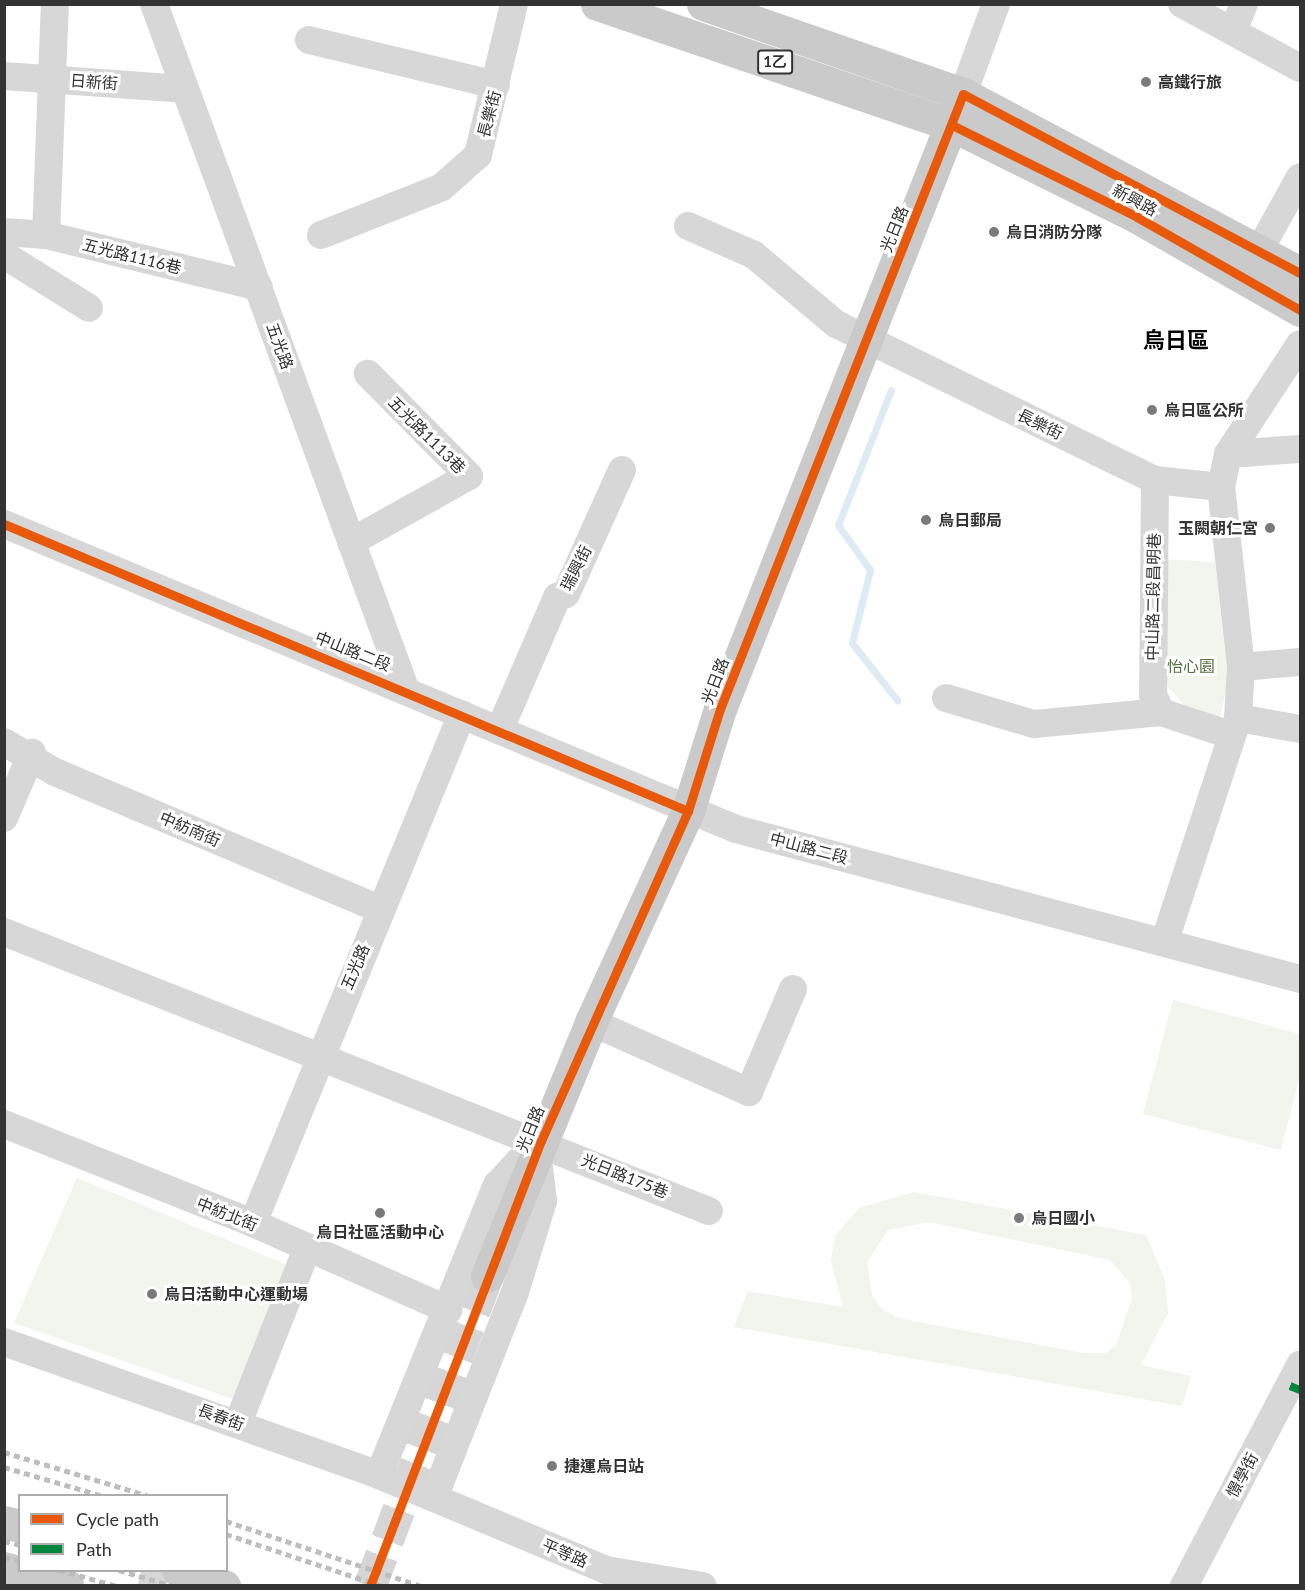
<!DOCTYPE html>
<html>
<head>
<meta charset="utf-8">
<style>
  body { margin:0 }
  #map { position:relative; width:1305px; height:1590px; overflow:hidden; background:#fff; font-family:Lato,"Noto Sans TC",sans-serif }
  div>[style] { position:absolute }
  .green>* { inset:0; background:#f1f5ed }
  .stream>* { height:7px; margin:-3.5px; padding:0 3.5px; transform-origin:3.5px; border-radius:3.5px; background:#ddebf3 }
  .major-tunnel>* { height:33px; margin-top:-16.5px; transform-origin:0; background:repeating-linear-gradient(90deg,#d6d6d6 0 33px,transparent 0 49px) }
  .minor>* { height:28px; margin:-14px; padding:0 14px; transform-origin:14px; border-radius:14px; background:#d7d7d7 }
  .major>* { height:33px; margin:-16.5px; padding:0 16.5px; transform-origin:16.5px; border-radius:16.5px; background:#cacaca }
  .rail>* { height:4.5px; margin-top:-2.25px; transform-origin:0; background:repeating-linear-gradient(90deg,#bebebe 0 6px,transparent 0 10.5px) }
  .quiet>* { height:8px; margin-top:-4px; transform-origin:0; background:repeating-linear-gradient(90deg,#00873e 0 15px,transparent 0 23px) }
  .cycleway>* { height:9px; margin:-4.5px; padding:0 4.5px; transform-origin:4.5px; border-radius:4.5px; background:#e8590c }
  .dots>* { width:16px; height:16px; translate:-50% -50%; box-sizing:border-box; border:3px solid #fff; border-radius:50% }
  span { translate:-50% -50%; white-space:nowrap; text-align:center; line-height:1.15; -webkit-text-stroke:6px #fff; paint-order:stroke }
  .shield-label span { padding:2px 4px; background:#fff; border:2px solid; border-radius:4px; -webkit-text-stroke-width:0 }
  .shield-label { font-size:15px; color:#333; font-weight:700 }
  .street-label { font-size:16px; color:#333 }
  .poi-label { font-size:16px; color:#333; font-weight:700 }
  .left { translate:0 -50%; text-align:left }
  .right { translate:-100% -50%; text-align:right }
  .park-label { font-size:16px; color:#56703f }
  .district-label { font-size:22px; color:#000; font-weight:700 }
  .frame { position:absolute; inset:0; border:6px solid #333; pointer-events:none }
  .legend { position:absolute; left:18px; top:1494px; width:210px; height:78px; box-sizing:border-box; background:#fff; border:2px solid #adadad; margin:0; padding:8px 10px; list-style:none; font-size:18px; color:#333 }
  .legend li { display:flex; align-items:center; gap:12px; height:30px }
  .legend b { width:30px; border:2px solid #adadad }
</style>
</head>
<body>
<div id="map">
  <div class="green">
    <i style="clip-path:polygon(1164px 559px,1215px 562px,1228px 681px,1220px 718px,1184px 705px,1160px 678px)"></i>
    <i style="clip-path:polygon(1173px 1000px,1300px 1034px,1300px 1075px,1281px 1150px,1143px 1114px)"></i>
    <i style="clip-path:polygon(77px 1178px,290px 1266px,236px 1400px,14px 1323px)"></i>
    <i style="clip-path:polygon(evenodd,914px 1192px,1146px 1235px,1165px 1280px,1168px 1313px,1141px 1365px,1191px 1376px,1182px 1406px,734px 1327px,748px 1291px,843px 1307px,831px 1261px,835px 1236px,859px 1208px,914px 1192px,929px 1222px,1110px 1260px,1130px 1283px,1132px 1299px,1116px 1345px,1106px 1353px,1083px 1353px,898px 1318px,882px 1309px,872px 1295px,867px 1262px,888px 1230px,929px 1222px)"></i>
  </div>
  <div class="stream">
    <i style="left:891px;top:390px;width:145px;rotate:111.4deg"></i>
    <i style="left:838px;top:525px;width:55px;rotate:54.6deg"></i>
    <i style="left:870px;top:570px;width:75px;rotate:103.9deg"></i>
    <i style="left:852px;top:643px;width:73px;rotate:51.7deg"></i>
  </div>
  <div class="major-tunnel">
    <i style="left:370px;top:1586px;width:331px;rotate:-69.3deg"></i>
  </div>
  <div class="minor">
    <i style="left:154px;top:4px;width:729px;rotate:69.85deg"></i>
    <i style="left:1182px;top:4px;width:134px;rotate:28.5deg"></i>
    <i style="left:1233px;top:31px;width:29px;rotate:-68deg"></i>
    <i style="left:309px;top:40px;width:192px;rotate:13.5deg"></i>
    <i style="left:4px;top:76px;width:180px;rotate:4.1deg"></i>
    <i style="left:963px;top:94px;width:96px;rotate:-69.9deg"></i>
    <i style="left:688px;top:226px;width:72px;rotate:23.7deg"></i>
    <i style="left:754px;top:255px;width:107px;rotate:40.1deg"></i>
    <i style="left:836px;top:324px;width:291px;rotate:26.1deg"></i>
    <i style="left:1097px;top:452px;width:64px;rotate:25.8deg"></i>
    <i style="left:1155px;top:480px;width:66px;rotate:6.1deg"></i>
    <i style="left:4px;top:232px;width:42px;rotate:4.1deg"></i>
    <i style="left:46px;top:235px;width:219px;rotate:13.7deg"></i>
    <i style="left:46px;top:235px;width:231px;rotate:-87.8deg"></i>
    <i style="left:321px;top:235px;width:130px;rotate:-21.6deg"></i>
    <i style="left:442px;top:187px;width:48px;rotate:-41.6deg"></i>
    <i style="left:478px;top:155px;width:155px;rotate:-76.6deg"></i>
    <i style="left:1260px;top:249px;width:82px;rotate:-60.9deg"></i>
    <i style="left:4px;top:255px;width:100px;rotate:31.9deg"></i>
    <i style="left:1228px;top:454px;width:72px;rotate:-4deg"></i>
    <i style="left:1155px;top:480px;width:215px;rotate:90.5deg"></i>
    <i style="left:1153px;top:695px;width:19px;rotate:65deg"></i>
    <i style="left:1161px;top:712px;width:73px;rotate:18.4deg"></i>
    <i style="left:4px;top:524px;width:793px;rotate:22.62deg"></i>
    <i style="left:736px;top:829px;width:584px;rotate:14.89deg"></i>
    <i style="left:351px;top:542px;width:135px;rotate:-29.2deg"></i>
    <i style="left:469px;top:476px;width:144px;rotate:-134.7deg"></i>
    <i style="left:1241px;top:667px;width:59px;rotate:-4.8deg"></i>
    <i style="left:946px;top:698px;width:92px;rotate:16.5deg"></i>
    <i style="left:1034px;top:724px;width:128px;rotate:-5.4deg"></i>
    <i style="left:1238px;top:718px;width:63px;rotate:10.1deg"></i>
    <i style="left:500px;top:729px;width:144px;rotate:-66.6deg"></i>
    <i style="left:557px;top:597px;width:9px;rotate:-18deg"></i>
    <i style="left:566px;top:594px;width:136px;rotate:-65.7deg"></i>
    <i style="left:4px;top:742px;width:59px;rotate:30.5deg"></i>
    <i style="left:55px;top:772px;width:352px;rotate:22.9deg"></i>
    <i style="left:4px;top:818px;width:71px;rotate:-66.7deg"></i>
    <i style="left:4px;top:932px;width:758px;rotate:21.59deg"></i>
    <i style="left:1165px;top:940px;width:234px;rotate:-71.8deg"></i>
    <i style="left:1238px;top:718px;width:51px;rotate:-86.6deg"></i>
    <i style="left:1241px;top:667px;width:181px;rotate:-96.3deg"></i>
    <i style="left:1221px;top:487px;width:34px;rotate:-78deg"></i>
    <i style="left:1228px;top:454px;width:131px;rotate:-56.8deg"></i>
    <i style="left:591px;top:1022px;width:173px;rotate:23.9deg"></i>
    <i style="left:749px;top:1092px;width:112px;rotate:-66.9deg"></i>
    <i style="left:4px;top:1124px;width:268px;rotate:21.7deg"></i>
    <i style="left:253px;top:1223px;width:214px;rotate:24deg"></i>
    <i style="left:253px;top:1223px;width:550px;rotate:-67.68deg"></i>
    <i style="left:4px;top:1342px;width:398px;rotate:19.5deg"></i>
    <i style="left:379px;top:1475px;width:246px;rotate:22.7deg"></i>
    <i style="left:606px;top:1570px;width:98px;rotate:9.4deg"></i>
    <i style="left:238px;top:1423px;width:185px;rotate:-68.4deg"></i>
    <i style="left:379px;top:1475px;width:313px;rotate:-67.9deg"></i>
    <i style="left:497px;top:1185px;width:33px;rotate:-47deg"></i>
    <i style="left:519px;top:1161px;width:21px;rotate:-29deg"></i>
    <i style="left:537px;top:1151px;width:50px;rotate:83.2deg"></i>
    <i style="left:543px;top:1201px;width:95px;rotate:107.1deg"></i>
    <i style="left:515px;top:1292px;width:221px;rotate:111.5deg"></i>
    <i style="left:152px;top:1586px;width:16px;rotate:-76deg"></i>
    <i style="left:1184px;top:1586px;width:250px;rotate:-62.3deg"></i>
  </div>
  <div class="major">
    <i style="left:597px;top:4px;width:375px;rotate:18.8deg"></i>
    <i style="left:952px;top:125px;width:207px;rotate:26.4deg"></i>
    <i style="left:1137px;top:217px;width:188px;rotate:29.7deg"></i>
    <i style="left:703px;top:4px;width:275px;rotate:19.1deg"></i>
    <i style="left:963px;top:94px;width:382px;rotate:28deg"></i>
    <i style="left:487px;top:1276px;width:274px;rotate:-67.7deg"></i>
    <i style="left:591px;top:1022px;width:232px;rotate:-65.3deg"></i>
    <i style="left:688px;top:811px;width:107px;rotate:-72.6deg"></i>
    <i style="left:720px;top:709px;width:661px;rotate:-68.44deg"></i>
    <i style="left:4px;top:1522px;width:16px;rotate:14deg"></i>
    <i style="left:4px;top:1568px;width:66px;rotate:15.9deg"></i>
    <i style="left:178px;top:1570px;width:49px;rotate:19.2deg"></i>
  </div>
  <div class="rail">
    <i style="left:4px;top:1452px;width:152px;rotate:16.9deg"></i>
    <i style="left:4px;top:1467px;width:103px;rotate:16.3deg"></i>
    <i style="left:226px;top:1521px;width:206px;rotate:18.4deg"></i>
    <i style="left:226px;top:1534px;width:164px;rotate:18.4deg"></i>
    <i style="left:4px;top:1541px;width:16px;rotate:14deg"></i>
    <i style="left:4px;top:1557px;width:16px;rotate:14deg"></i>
    <i style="left:59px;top:1570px;width:60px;rotate:15.4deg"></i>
    <i style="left:119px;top:1570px;width:56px;rotate:16.5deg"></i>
  </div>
  <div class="quiet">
    <i style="left:1290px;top:1386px;width:11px;rotate:22deg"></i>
  </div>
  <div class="cycleway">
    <i style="left:952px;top:125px;width:207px;rotate:26.4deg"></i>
    <i style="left:1137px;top:217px;width:188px;rotate:29.7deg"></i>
    <i style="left:4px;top:524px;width:742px;rotate:22.76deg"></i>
    <i style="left:370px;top:1586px;width:477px;rotate:-69deg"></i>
    <i style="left:541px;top:1141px;width:361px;rotate:-66deg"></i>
    <i style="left:688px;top:811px;width:107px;rotate:-72.6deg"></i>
    <i style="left:720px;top:709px;width:661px;rotate:-68.44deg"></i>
    <i style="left:963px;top:94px;width:382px;rotate:28deg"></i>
  </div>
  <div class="dots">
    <i style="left:1146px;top:82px;background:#7a7a7a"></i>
    <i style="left:994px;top:232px;background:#7a7a7a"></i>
    <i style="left:1152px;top:410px;background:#7a7a7a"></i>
    <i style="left:926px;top:520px;background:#7a7a7a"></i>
    <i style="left:1270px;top:528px;background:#7a7a7a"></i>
    <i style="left:380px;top:1213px;background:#7a7a7a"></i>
    <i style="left:1019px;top:1218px;background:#7a7a7a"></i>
    <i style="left:152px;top:1294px;background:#7a7a7a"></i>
    <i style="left:552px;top:1466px;background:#7a7a7a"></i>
  </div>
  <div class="shield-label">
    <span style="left:775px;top:62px">1乙</span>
  </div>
  <div class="street-label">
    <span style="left:94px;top:82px;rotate:4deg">日新街</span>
    <span style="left:489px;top:114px;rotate:-75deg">長樂街</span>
    <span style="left:1135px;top:200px;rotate:28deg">新興路</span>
    <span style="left:894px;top:229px;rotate:-68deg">光日路</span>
    <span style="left:132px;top:256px;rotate:14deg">五光路1116巷</span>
    <span style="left:280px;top:346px;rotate:70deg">五光路</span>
    <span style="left:1040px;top:424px;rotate:26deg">長樂街</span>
    <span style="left:427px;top:435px;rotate:45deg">五光路1113巷</span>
    <span style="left:576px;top:568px;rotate:-63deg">瑞興街</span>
    <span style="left:1153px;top:597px;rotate:-89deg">中山路二段昌明巷</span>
    <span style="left:353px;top:651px;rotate:22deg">中山路二段</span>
    <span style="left:715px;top:681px;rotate:-69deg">光日路</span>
    <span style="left:190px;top:829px;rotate:23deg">中紡南街</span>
    <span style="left:809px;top:848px;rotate:15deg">中山路二段</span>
    <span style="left:355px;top:967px;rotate:-67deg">五光路</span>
    <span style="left:530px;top:1129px;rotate:-68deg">光日路</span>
    <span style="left:625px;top:1176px;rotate:22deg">光日路175巷</span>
    <span style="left:227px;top:1214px;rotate:22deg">中紡北街</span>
    <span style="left:221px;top:1417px;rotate:20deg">長春街</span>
    <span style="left:1242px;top:1475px;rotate:-62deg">憬學街</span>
    <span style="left:565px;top:1553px;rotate:23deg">平等路</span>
  </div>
  <div class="poi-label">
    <span class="left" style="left:1158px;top:82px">高鐵行旅</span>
    <span class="left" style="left:1006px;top:232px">烏日消防分隊</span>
    <span class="left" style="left:1164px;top:410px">烏日區公所</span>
    <span class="left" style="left:938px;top:520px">烏日郵局</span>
    <span class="right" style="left:1258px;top:528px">玉闕朝仁宮</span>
    <span class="left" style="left:1031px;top:1218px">烏日國小</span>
    <span style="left:380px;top:1232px">烏日社區活動中心</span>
    <span class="left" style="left:164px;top:1294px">烏日活動中心運動場</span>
    <span class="left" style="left:564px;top:1466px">捷運烏日站</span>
  </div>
  <div class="park-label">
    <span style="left:1191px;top:666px">怡心園</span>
  </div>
  <div class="district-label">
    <span style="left:1176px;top:340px">烏日區</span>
  </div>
  <div class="frame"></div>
  <ul class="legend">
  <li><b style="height:8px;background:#e8590c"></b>Cycle path</li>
  <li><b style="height:8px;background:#00873e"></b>Path</li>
  </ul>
</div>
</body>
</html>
